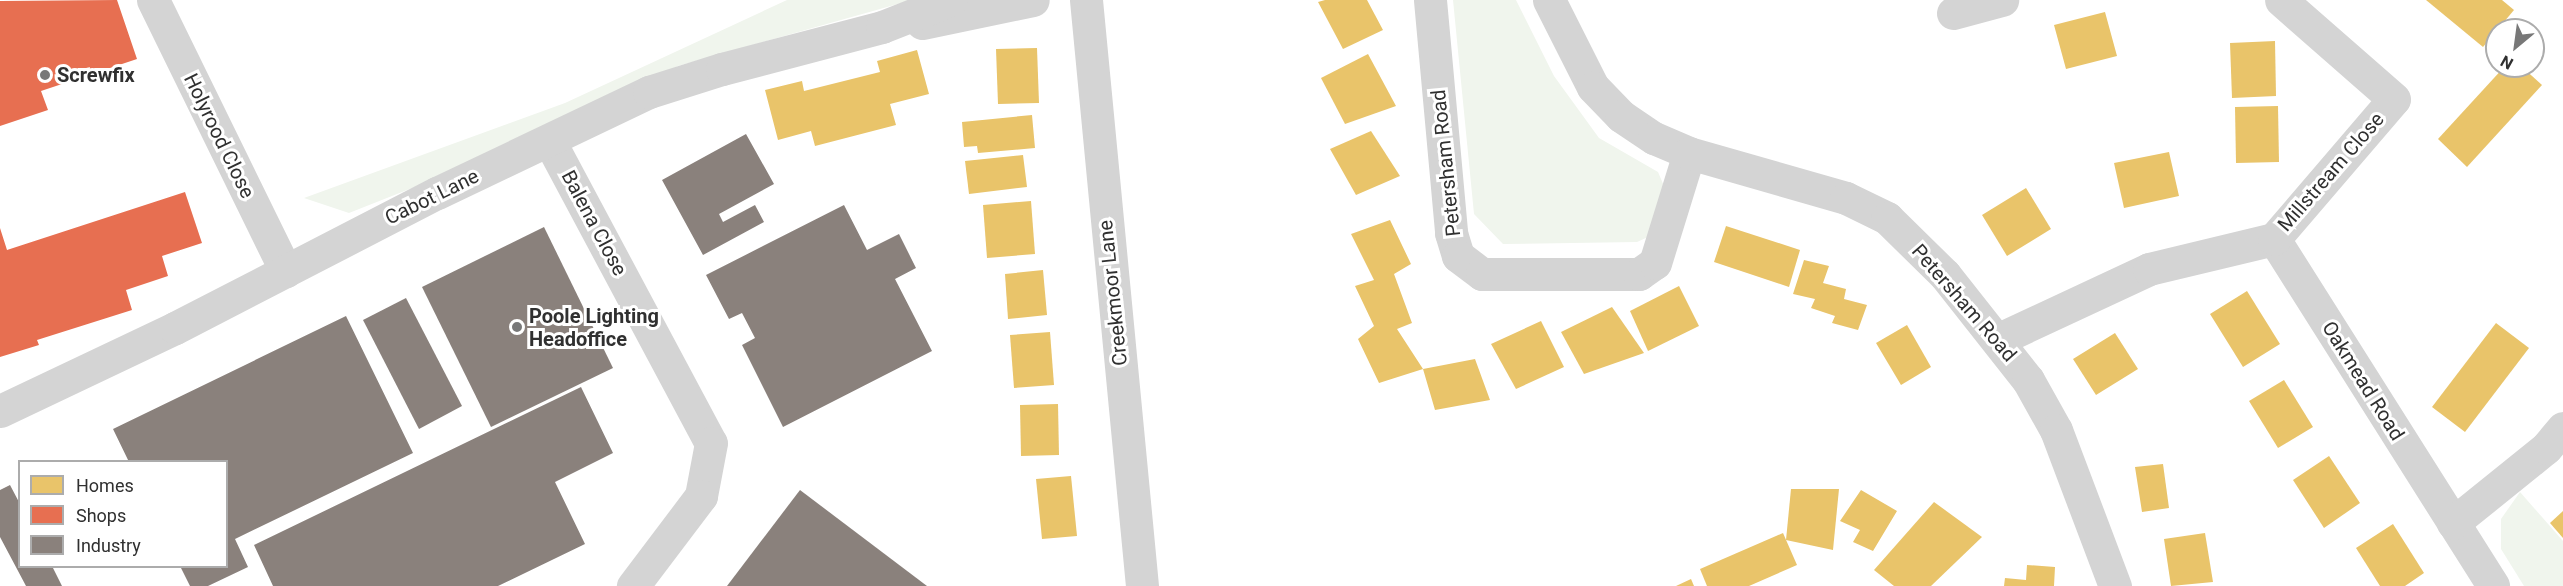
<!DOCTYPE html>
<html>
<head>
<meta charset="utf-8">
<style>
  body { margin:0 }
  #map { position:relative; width:2563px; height:586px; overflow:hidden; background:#fff; font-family:Roboto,sans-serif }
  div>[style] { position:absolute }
  .green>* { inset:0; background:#f0f5ed }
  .homes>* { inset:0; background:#e9c46a }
  .shops>* { inset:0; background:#e76f51 }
  .industry>* { inset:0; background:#8a817c }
  .minor>* { height:33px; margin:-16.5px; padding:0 16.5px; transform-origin:16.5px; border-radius:16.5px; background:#d4d4d4 }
  .dots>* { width:16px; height:16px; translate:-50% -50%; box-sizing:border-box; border:3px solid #fff; border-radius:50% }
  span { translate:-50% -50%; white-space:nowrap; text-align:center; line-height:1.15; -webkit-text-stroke:6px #fff; paint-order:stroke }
  .poi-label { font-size:20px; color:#303030; font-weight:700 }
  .left { translate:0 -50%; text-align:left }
  .street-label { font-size:20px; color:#303030 }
  .legend { position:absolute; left:18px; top:460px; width:210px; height:108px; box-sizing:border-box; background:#fff; border:2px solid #acacac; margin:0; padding:8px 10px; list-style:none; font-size:18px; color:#303030 }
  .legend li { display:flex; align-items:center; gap:12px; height:30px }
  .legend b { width:30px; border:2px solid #acacac }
  .north { position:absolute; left:2485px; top:18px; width:60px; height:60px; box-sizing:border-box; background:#fff; border:2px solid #acacac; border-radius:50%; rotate:209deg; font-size:16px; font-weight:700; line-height:24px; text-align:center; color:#303030 }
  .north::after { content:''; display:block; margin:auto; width:21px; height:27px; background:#787878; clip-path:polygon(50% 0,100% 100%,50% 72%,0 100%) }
</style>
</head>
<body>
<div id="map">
  <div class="green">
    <i style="clip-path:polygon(787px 0,912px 0,678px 66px,546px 135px,349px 213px,304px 198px,565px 103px)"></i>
    <i style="clip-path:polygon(1453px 0,1516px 0,1554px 76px,1599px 138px,1658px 172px,1667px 193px,1648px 237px,1637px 242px,1503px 244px,1474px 214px)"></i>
    <i style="clip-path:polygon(2520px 492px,2563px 541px,2563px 586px,2524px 586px,2501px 549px,2501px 519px)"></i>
  </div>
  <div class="homes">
    <i style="clip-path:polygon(1325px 0,1367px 0,1383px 30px,1343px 49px,1318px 2px)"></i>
    <i style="clip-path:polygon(2426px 0,2502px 0,2514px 10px,2483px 47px)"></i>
    <i style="clip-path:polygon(2105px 12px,2117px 56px,2066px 69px,2054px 25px)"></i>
    <i style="clip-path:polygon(2275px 41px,2276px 96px,2232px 98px,2230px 43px)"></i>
    <i style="clip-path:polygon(1037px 48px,1039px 103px,998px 104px,996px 49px)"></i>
    <i style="clip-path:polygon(917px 50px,929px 94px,890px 104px,896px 125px,815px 146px,811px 131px,778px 140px,765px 90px,802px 81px,804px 91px,880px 72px,877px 61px)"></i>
    <i style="clip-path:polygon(1368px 54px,1396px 106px,1345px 124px,1321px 78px)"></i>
    <i style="clip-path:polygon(2505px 66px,2521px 66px,2542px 85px,2467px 167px,2438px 139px)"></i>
    <i style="clip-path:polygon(2278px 106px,2279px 162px,2236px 163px,2235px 107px)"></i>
    <i style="clip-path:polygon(1032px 115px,1035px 148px,978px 153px,977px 146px,964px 147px,962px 122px)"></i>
    <i style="clip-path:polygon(1371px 131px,1400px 176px,1356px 195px,1330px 149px)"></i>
    <i style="clip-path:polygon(2169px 152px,2179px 196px,2124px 208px,2114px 163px)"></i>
    <i style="clip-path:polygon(1023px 155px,1027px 187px,969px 194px,965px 161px)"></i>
    <i style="clip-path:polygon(2026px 188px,2051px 229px,2007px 256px,1982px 215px)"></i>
    <i style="clip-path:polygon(1031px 201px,1035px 254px,987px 258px,983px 205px)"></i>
    <i style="clip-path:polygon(1390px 220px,1411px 264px,1394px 274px,1412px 323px,1397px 329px,1423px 369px,1475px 359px,1490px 400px,1435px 410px,1423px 369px,1379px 383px,1358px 339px,1374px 326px,1355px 286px,1374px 280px,1351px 234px)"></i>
    <i style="clip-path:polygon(1726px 226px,1800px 250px,1789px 287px,1714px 262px)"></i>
    <i style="clip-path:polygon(1804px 260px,1829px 266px,1823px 283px,1846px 289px,1844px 299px,1867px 305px,1858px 330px,1832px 323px,1835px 316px,1811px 308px,1815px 299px,1793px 294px)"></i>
    <i style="clip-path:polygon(1043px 270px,1047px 315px,1008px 319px,1005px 274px)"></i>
    <i style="clip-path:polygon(1679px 286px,1699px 326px,1648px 351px,1630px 311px)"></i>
    <i style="clip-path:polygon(2247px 291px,2280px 344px,2243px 367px,2210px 314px)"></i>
    <i style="clip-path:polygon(1612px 307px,1644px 353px,1584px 374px,1561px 332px)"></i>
    <i style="clip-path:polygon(1541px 321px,1564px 367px,1516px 389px,1491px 344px)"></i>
    <i style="clip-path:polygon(2496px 323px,2529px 348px,2465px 432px,2432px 407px)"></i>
    <i style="clip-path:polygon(1907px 325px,1931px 367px,1901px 385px,1876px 343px)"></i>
    <i style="clip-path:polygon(1050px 332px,1054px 385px,1014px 388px,1010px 335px)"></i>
    <i style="clip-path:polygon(2115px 333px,2138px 369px,2096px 395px,2073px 359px)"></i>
    <i style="clip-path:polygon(2284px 380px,2313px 427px,2278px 448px,2249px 401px)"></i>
    <i style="clip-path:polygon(1058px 404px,1059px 455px,1021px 456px,1020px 405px)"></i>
    <i style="clip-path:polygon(2329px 456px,2360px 503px,2324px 528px,2293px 480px)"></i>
    <i style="clip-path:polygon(2163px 464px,2169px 508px,2142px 512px,2135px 467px)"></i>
    <i style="clip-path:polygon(1071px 476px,1077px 536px,1042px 539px,1036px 479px)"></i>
    <i style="clip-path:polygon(1791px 489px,1839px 489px,1833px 550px,1786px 540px)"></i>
    <i style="clip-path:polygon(1861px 490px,1897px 511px,1873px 551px,1853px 542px,1860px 530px,1840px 521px)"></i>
    <i style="clip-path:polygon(1934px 502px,1982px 537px,1931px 586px,1894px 586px,1874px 570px)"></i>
    <i style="clip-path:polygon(2563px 511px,2563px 538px,2550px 523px)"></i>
    <i style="clip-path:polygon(2393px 524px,2424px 573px,2405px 586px,2380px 586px,2356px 548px)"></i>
    <i style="clip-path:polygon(1783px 533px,1797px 565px,1749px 586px,1707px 586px,1700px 569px)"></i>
    <i style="clip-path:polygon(2205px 533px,2213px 582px,2171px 586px,2164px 539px)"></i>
    <i style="clip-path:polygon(2027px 565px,2055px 567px,2054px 586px,2004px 586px,2005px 578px,2026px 580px)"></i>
    <i style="clip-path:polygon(1691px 579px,1694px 586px,1676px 586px)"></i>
  </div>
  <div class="shops">
    <i style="clip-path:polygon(117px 0,137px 59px,41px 91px,48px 110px,0 126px,0 1px)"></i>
    <i style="clip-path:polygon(185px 192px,202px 243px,162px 256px,168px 276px,126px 290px,132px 310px,37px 340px,39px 345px,0 357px,0 228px,7px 250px)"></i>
  </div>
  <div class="industry">
    <i style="clip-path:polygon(746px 134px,774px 184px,719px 214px,723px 222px,755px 205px,764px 222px,703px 255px,662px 180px)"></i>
    <i style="clip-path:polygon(844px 205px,867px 250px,899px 234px,916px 268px,895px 279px,932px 351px,783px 427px,742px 345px,755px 338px,742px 313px,729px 319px,706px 275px)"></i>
    <i style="clip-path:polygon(544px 227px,613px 368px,491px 427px,422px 287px)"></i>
    <i style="clip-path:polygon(406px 298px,462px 406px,419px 429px,363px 320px)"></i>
    <i style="clip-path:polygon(346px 316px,413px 453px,235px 539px,248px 567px,208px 586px,190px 586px,180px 566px,226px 566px,226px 462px,129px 462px,113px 429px)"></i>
    <i style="clip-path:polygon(581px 387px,613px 453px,555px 482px,585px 544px,498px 586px,273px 586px,254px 545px)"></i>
    <i style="clip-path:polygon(10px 485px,20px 504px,20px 566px,52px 566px,62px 586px,26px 586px,0 537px,0 490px)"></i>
    <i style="clip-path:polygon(800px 490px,927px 586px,727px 586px)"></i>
  </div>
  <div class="minor">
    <i style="left:153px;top:0;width:302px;rotate:63.9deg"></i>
    <i style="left:1086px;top:0;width:589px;rotate:84.54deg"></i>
    <i style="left:1430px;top:0;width:234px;rotate:84.8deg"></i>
    <i style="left:1451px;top:233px;width:24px;rotate:73deg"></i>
    <i style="left:1458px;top:256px;width:30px;rotate:37deg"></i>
    <i style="left:1482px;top:274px;width:157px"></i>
    <i style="left:1639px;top:274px;width:19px;rotate:-35deg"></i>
    <i style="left:1655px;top:263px;width:115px;rotate:-72.8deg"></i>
    <i style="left:1549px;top:0;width:97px;rotate:63.2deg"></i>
    <i style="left:1593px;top:87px;width:40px;rotate:46deg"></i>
    <i style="left:1621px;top:116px;width:40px;rotate:34deg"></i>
    <i style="left:1654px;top:138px;width:38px;rotate:23deg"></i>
    <i style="left:1689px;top:153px;width:163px;rotate:16deg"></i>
    <i style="left:1846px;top:198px;width:46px;rotate:26deg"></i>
    <i style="left:1887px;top:218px;width:81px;rotate:44.5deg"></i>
    <i style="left:1945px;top:275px;width:134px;rotate:51.7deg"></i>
    <i style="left:2028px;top:380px;width:57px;rotate:60.8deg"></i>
    <i style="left:2056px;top:430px;width:167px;rotate:69.3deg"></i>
    <i style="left:1953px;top:13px;width:51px;rotate:-14.9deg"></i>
    <i style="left:922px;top:23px;width:113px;rotate:-11.7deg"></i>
    <i style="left:550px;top:142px;width:341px;rotate:61.9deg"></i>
    <i style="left:711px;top:443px;width:54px;rotate:100.7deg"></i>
    <i style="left:701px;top:496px;width:113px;rotate:127.1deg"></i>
    <i style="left:2274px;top:239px;width:410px;rotate:57.7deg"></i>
    <i style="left:1997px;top:340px;width:168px;rotate:-25deg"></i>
    <i style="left:2149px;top:269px;width:129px;rotate:-13.5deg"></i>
    <i style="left:2274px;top:239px;width:184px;rotate:-49.4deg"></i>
    <i style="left:2394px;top:99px;width:150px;rotate:-138.8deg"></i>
    <i style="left:0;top:411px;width:194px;rotate:-25.4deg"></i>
    <i style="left:175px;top:328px;width:295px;rotate:-27.3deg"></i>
    <i style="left:437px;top:193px;width:235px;rotate:-25.5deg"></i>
    <i style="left:649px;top:92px;width:77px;rotate:-17.5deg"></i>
    <i style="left:722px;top:69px;width:165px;rotate:-14.7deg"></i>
    <i style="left:882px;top:27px;width:74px;rotate:-21.4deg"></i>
    <i style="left:2453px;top:523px;width:119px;rotate:-38.9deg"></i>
    <i style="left:2546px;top:448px;width:26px;rotate:-50deg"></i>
  </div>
  <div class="dots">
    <i style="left:45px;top:75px;background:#787878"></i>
    <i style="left:517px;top:327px;background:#787878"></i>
  </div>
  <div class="poi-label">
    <span class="left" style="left:57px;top:75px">Screwfix</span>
    <span class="left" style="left:529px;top:328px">Poole Lighting<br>Headoffice</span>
  </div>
  <div class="street-label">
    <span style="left:219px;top:136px;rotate:64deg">Holyrood Close</span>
    <span style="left:1446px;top:163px;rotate:-96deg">Petersham Road</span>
    <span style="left:2331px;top:172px;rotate:-49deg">Millstream Close</span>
    <span style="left:432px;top:197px;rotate:-26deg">Cabot Lane</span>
    <span style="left:594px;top:223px;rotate:62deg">Balena Close</span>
    <span style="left:1113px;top:293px;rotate:-96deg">Creekmoor Lane</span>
    <span style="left:1964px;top:303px;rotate:49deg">Petersham Road</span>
    <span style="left:2363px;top:381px;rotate:58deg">Oakmead Road</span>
  </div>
  <ul class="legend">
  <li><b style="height:16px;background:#e9c46a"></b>Homes</li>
  <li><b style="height:16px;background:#e76f51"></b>Shops</li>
  <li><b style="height:16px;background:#8a817c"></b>Industry</li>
  </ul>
  <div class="north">N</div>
</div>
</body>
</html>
